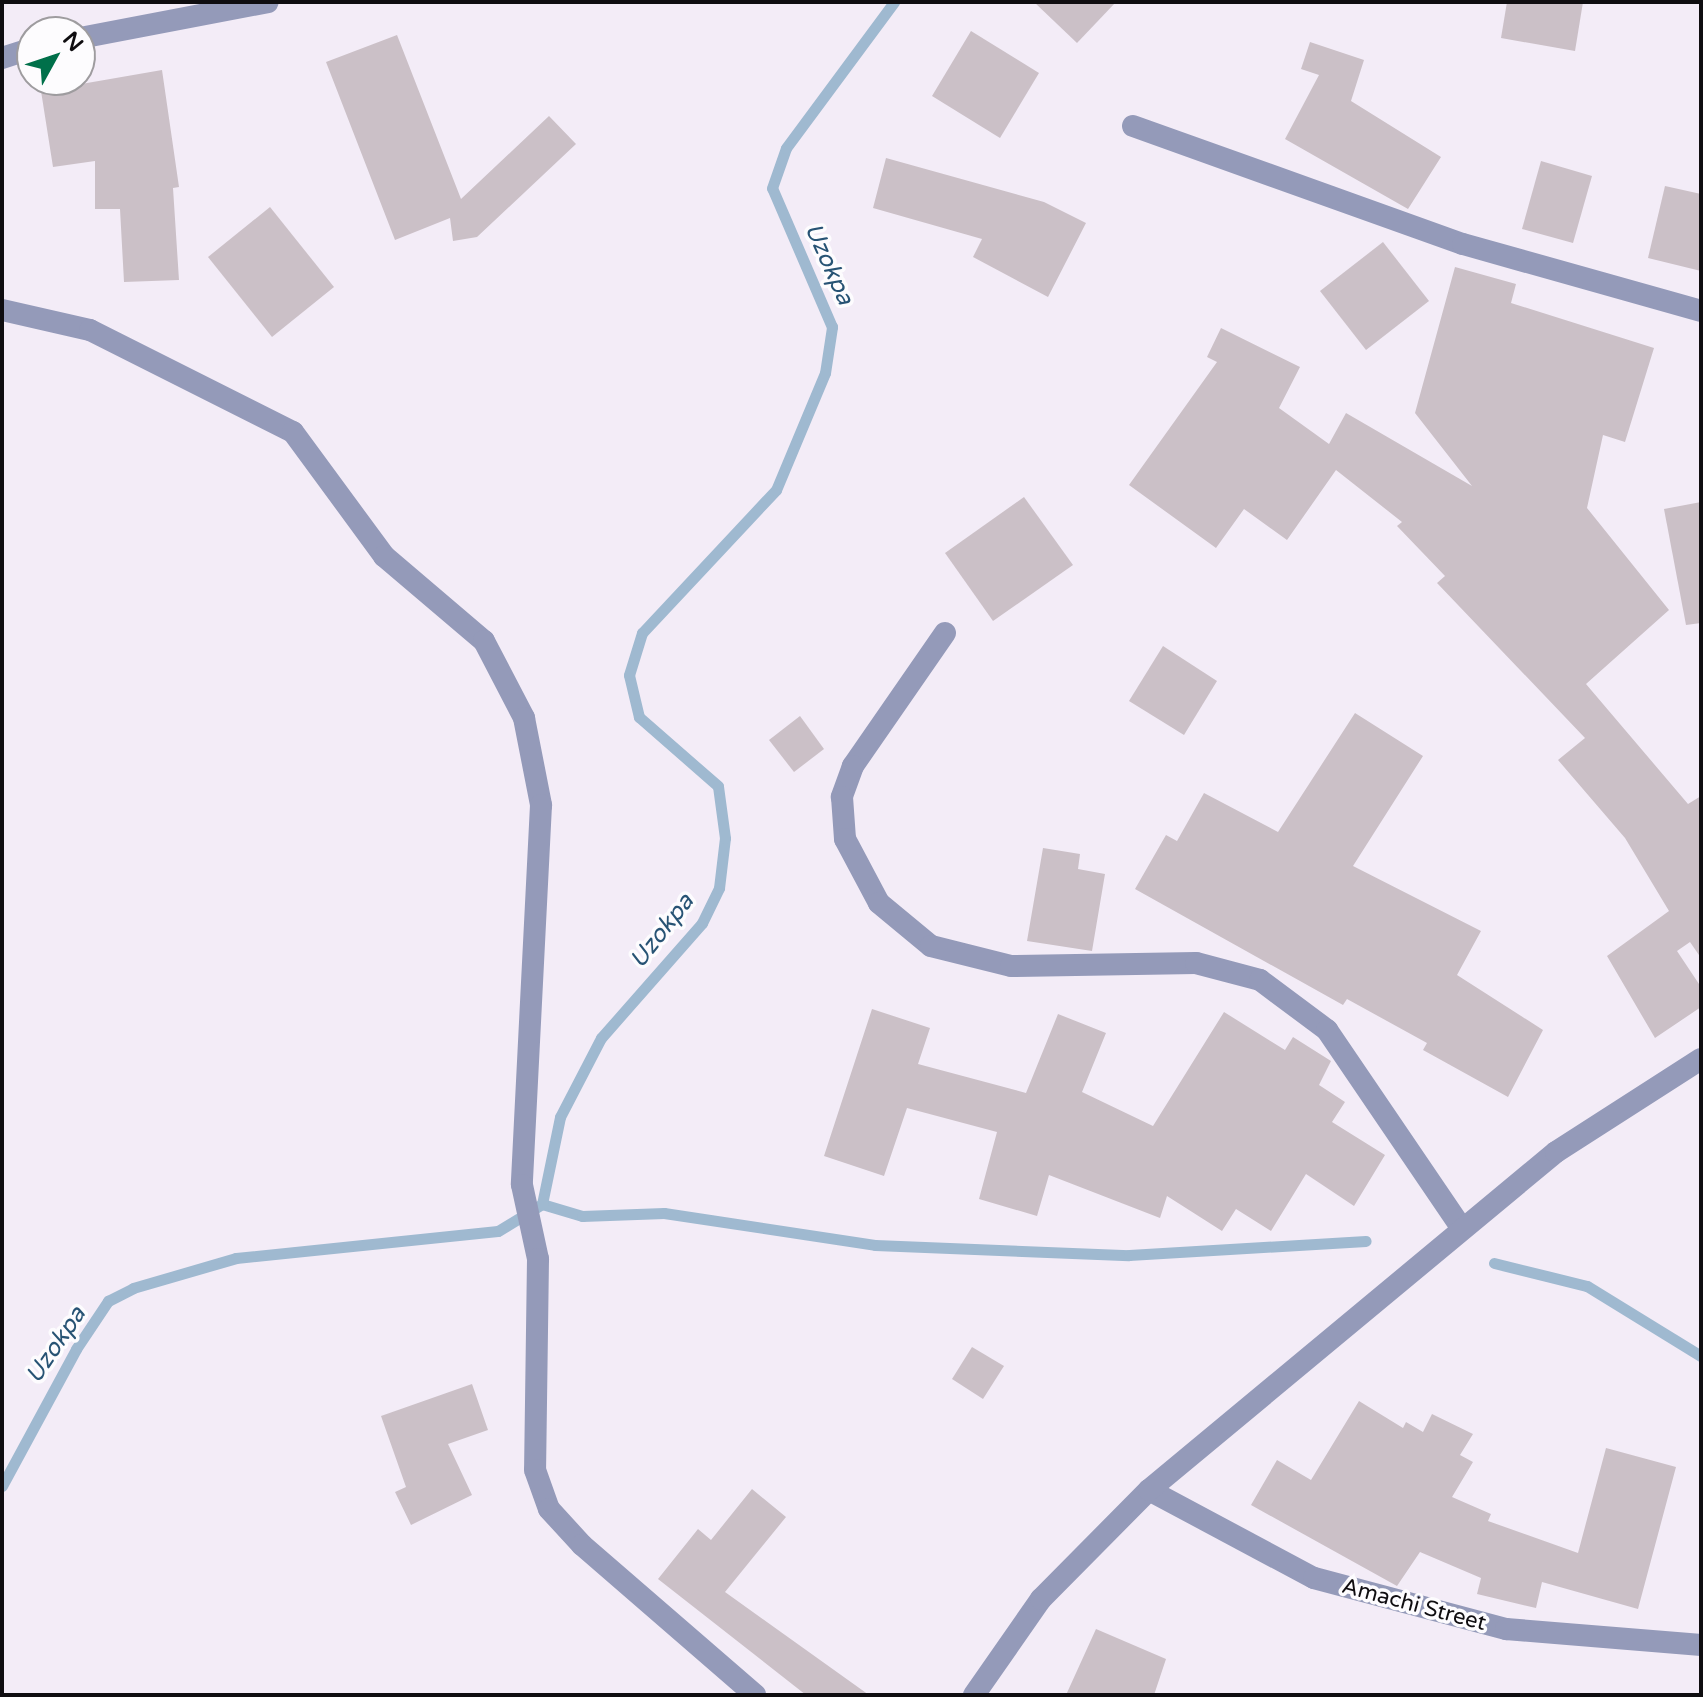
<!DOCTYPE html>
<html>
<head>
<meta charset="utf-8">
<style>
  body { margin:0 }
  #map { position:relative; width:1703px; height:1697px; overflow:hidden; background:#f3ecf7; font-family:"Varela Round",sans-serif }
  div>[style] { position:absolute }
  .stream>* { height:11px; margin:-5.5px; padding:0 5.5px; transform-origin:5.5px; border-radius:5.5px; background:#9fb9d0 }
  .building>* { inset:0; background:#cbc0c7 }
  .minor>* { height:22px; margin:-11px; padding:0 11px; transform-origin:11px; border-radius:11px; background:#949ab9 }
  .tertiary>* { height:22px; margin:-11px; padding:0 11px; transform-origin:11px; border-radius:11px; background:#949ab9 }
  span { translate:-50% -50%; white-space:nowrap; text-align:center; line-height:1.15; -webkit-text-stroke:7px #fdfcfe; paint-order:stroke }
  .street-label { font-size:22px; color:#0f0d10 }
  .water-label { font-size:24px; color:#275374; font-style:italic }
  .frame { position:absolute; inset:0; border:4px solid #0f0d10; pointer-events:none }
  .north { position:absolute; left:16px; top:16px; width:80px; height:80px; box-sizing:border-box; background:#fdfcfe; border:2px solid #9e9c9f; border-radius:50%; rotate:50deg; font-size:22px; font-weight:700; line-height:32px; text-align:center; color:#0f0d10 }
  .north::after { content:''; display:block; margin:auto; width:28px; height:36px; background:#00704a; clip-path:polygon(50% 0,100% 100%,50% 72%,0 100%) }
</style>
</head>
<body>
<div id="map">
  <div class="stream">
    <i style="left:542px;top:1204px;width:42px;rotate:16.7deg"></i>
    <i style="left:582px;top:1216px;width:82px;rotate:-2.1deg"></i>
    <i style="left:664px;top:1213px;width:213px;rotate:8.6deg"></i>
    <i style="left:875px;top:1245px;width:254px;rotate:2.3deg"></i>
    <i style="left:1129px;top:1255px;width:237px;rotate:-3.4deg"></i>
    <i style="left:1494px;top:1263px;width:96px;rotate:13.9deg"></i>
    <i style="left:1587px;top:1286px;width:134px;rotate:31.6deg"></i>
    <i style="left:2px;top:1486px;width:156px;rotate:-61.6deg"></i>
    <i style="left:76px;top:1349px;width:58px;rotate:-56.3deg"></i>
    <i style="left:108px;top:1301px;width:28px;rotate:-27deg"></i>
    <i style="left:133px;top:1288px;width:107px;rotate:-16.2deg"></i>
    <i style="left:236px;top:1258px;width:263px;rotate:-5.9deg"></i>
    <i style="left:498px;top:1231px;width:52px;rotate:-31.5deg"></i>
    <i style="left:542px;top:1204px;width:89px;rotate:-78.3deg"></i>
    <i style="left:560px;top:1117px;width:89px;rotate:-62.6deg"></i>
    <i style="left:601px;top:1038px;width:153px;rotate:-48.7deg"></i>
    <i style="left:702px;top:923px;width:39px;rotate:-64deg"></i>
    <i style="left:719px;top:888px;width:50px;rotate:-83.2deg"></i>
    <i style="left:725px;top:838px;width:52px;rotate:-97.7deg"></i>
    <i style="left:718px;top:786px;width:105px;rotate:-138.9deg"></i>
    <i style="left:639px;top:717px;width:43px;rotate:-103.4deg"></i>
    <i style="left:629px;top:675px;width:44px;rotate:-72.8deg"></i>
    <i style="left:642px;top:633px;width:196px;rotate:-46.9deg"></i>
    <i style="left:776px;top:490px;width:127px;rotate:-67.3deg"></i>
    <i style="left:825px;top:373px;width:47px;rotate:-81.3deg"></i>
    <i style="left:832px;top:327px;width:151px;rotate:-113.3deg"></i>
    <i style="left:772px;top:188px;width:42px;rotate:-70.7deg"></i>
    <i style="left:786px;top:148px;width:182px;rotate:-53.5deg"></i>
  </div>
  <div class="building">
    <i style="clip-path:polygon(1034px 2px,1116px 2px,1077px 43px)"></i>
    <i style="clip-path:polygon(1507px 2px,1583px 2px,1575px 51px,1501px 38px)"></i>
    <i style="clip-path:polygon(971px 31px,1039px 73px,1000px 138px,932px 96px)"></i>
    <i style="clip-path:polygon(397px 35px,461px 199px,549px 116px,576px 144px,477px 237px,453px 241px,450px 218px,395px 240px,326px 62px)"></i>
    <i style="clip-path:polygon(1310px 42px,1364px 60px,1351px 101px,1441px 157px,1408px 209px,1285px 139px,1319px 75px,1301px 69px)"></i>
    <i style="clip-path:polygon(162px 70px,179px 187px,173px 188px,179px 280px,124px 282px,120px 209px,95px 209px,95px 161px,53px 167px,41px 91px)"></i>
    <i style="clip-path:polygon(886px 158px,1044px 202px,1086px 223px,1048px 297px,973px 257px,982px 239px,873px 208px)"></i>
    <i style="clip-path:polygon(1541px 161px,1592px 176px,1573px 243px,1522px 229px)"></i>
    <i style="clip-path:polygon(1665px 186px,1701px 194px,1701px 271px,1648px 258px)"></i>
    <i style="clip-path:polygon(270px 207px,334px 287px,272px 337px,208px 257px)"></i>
    <i style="clip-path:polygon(1383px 242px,1429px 301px,1366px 350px,1320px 291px)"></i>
    <i style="clip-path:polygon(1455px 267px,1516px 284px,1511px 303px,1654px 348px,1625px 442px,1603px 435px,1587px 508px,1669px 610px,1586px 684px,1688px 804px,1701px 796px,1701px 958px,1690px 942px,1677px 951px,1701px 987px,1701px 1007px,1655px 1038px,1607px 956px,1669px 911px,1625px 838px,1558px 760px,1585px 738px,1437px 583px,1445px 576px,1397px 526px,1402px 522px,1336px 470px,1287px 540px,1244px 509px,1216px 548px,1129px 485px,1217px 362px,1207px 357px,1221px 328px,1300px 367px,1279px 408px,1329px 444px,1346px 413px,1472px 486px,1415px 413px)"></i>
    <i style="clip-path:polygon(1024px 497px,1073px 565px,993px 621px,945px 553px)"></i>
    <i style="clip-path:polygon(1701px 502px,1701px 623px,1686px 625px,1664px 509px)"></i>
    <i style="clip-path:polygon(1163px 646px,1217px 681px,1184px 735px,1129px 701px)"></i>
    <i style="clip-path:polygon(1355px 713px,1423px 756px,1353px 866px,1481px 931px,1457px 975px,1543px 1030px,1508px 1097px,1423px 1050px,1427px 1043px,1347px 999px,1343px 1005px,1135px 889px,1166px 835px,1177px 841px,1204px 793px,1278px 832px)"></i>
    <i style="clip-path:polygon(800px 716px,824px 749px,794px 772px,769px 740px)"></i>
    <i style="clip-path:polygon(1043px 848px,1080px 854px,1078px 869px,1105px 874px,1092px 951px,1027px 941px)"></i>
    <i style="clip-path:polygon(872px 1009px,930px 1028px,918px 1064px,1026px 1093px,1058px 1014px,1106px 1033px,1082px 1092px,1153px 1126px,1224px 1012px,1285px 1050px,1293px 1037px,1331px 1061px,1319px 1085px,1345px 1102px,1332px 1122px,1385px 1155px,1354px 1206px,1306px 1174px,1271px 1231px,1236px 1209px,1222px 1231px,1167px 1196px,1160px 1218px,1049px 1175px,1037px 1216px,979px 1199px,997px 1132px,907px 1108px,884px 1176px,824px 1156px)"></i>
    <i style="clip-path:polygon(972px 1347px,1004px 1366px,983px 1399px,952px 1379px)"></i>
    <i style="clip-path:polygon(472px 1384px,488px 1430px,448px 1444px,472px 1495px,411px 1525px,395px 1492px,406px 1487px,381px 1416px)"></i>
    <i style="clip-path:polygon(1359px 1401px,1403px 1428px,1406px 1422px,1423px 1432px,1432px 1414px,1473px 1434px,1460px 1455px,1473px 1462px,1452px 1497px,1491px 1514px,1488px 1521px,1578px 1553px,1606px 1448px,1676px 1467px,1638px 1609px,1542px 1582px,1536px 1608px,1477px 1594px,1481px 1578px,1420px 1552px,1397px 1586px,1251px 1505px,1277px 1460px,1311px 1480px)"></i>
    <i style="clip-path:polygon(752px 1489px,786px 1517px,725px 1592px,869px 1695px,806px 1695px,658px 1579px,698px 1529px,711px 1540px)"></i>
    <i style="clip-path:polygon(1096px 1629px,1166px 1659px,1154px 1695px,1066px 1695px)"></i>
  </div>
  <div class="minor">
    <i style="left:80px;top:38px;width:191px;rotate:-10.8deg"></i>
    <i style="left:2px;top:58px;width:32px;rotate:-18deg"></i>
    <i style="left:1133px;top:126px;width:350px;rotate:19.7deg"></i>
    <i style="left:1463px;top:244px;width:247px;rotate:15.7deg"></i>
    <i style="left:2px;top:310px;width:90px;rotate:12.8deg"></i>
    <i style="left:90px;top:330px;width:227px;rotate:26.7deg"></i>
    <i style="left:293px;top:432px;width:154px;rotate:53.7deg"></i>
    <i style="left:384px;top:556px;width:131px;rotate:40.4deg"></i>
    <i style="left:484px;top:641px;width:87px;rotate:62.5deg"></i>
    <i style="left:524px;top:718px;width:89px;rotate:78.9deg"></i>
    <i style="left:541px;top:805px;width:380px;rotate:92.9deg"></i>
    <i style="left:522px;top:1185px;width:76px;rotate:77.8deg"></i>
    <i style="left:538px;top:1259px;width:211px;rotate:90.8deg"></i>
    <i style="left:535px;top:1470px;width:41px;rotate:70.3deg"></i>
    <i style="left:549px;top:1509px;width:49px;rotate:47.5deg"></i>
    <i style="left:582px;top:1545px;width:229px;rotate:40.9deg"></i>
    <i style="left:945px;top:633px;width:162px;rotate:124.7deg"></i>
    <i style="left:853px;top:766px;width:33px;rotate:110deg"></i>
    <i style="left:842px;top:797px;width:42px;rotate:85.9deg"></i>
    <i style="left:845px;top:839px;width:72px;rotate:62deg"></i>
    <i style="left:879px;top:903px;width:67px;rotate:39.6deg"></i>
    <i style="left:931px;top:946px;width:82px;rotate:14deg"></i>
    <i style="left:1011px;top:966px;width:185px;rotate:-0.9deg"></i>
    <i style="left:1196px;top:963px;width:66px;rotate:14.9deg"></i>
    <i style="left:1260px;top:980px;width:84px;rotate:36.7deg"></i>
    <i style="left:1327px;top:1030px;width:240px;rotate:55.8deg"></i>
    <i style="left:1149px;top:1490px;width:187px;rotate:28.1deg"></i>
    <i style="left:1314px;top:1578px;width:199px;rotate:14.9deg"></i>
    <i style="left:1506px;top:1629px;width:196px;rotate:4.7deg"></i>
  </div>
  <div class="tertiary">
    <i style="left:974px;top:1695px;width:117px;rotate:-55.1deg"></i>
    <i style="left:1041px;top:1599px;width:153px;rotate:-45.3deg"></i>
    <i style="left:1149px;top:1490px;width:529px;rotate:-39.71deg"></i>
    <i style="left:1556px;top:1152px;width:172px;rotate:-32.7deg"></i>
  </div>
  <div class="street-label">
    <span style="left:1414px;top:1605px;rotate:15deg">Amachi Street</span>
  </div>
  <div class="water-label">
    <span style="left:829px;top:264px;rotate:66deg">Uzokpa</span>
    <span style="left:662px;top:931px;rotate:-52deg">Uzokpa</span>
    <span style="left:56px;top:1345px;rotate:-56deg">Uzokpa</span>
  </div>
  <div class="frame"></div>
  <div class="north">N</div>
</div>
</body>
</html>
